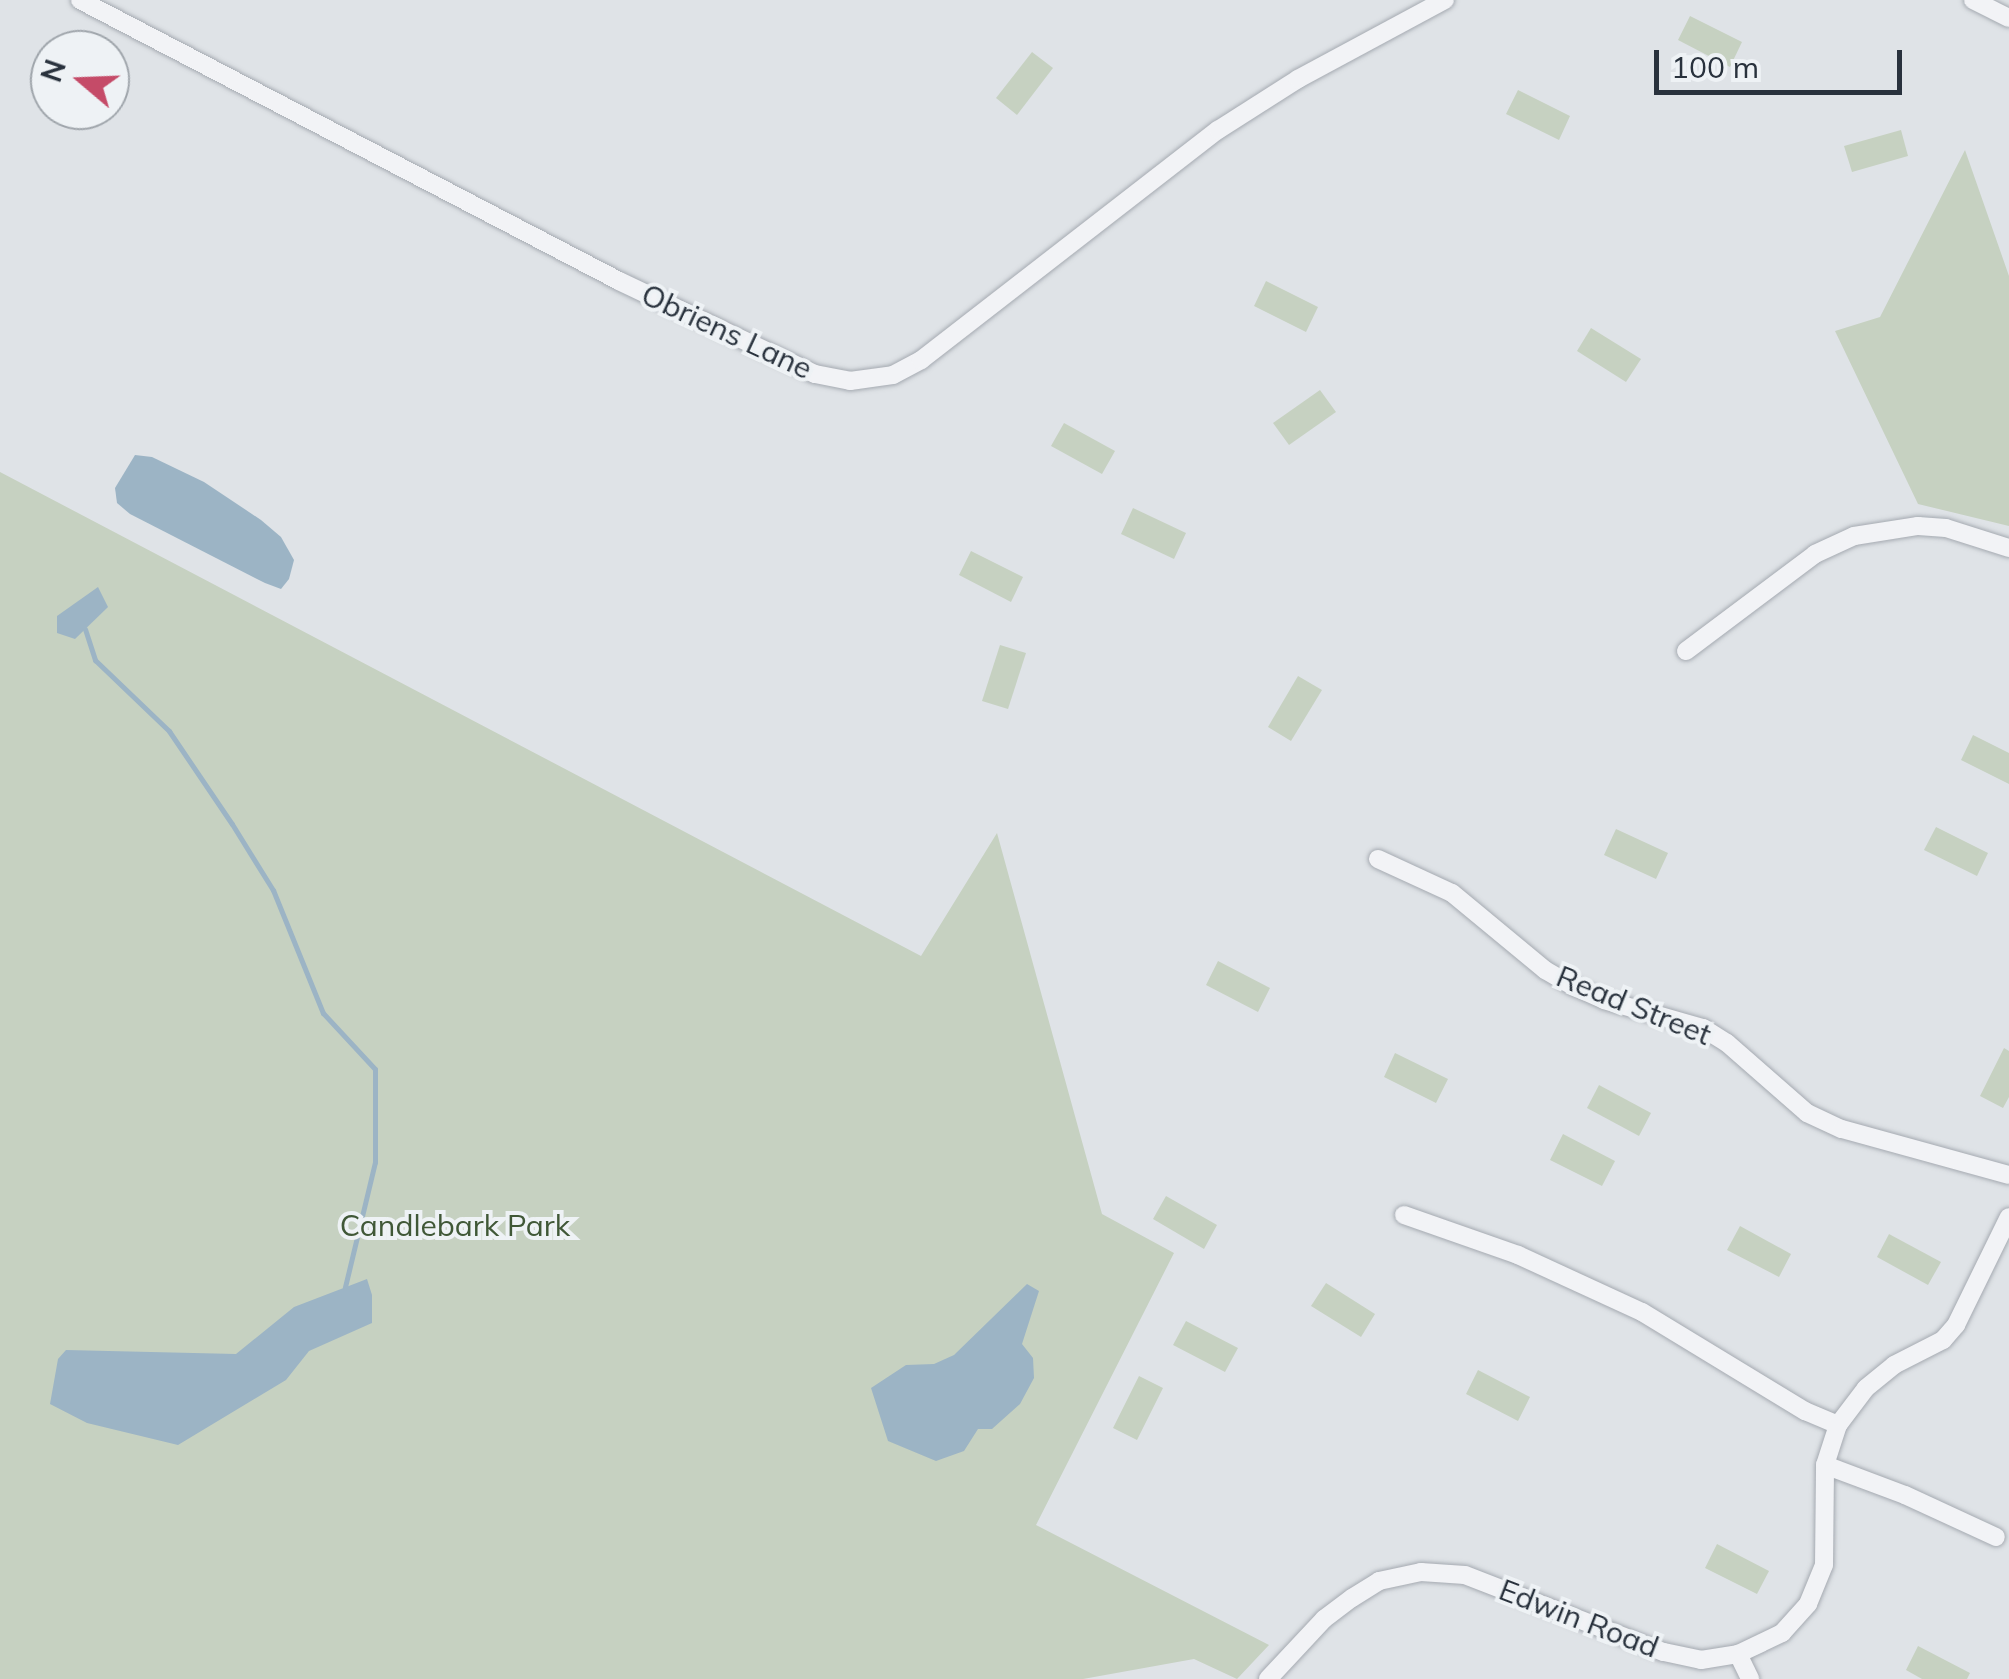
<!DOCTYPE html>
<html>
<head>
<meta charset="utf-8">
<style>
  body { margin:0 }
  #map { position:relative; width:2009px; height:1679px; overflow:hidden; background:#dfe3e7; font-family:Mulish,sans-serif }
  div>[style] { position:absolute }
  .green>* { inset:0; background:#c6d1c1 }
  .water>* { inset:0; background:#9cb4c5 }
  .stream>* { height:5px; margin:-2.5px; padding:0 2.5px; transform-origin:2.5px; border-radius:2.5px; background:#9cb4c5 }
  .roads { filter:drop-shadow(0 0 2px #a5aab1) drop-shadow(0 0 2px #a5aab1) }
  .street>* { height:18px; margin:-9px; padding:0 9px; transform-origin:9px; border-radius:9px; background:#f2f3f6 }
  span { translate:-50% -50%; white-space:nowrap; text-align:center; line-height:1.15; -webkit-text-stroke:8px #eef2f5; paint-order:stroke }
  .street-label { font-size:30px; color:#29323d }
  .park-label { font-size:30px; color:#405837 }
  .north { position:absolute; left:30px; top:30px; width:100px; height:100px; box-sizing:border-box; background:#eef2f5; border:2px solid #9fa5ab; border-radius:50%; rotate:289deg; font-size:28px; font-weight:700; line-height:40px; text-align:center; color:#29323d }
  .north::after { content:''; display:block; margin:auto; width:35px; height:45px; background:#c54b68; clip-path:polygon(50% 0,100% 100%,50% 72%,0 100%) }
  .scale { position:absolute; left:1654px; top:50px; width:248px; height:45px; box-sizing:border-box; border:5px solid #29323d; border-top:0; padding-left:12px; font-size:30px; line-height:35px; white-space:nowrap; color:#29323d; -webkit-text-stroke:8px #eef2f5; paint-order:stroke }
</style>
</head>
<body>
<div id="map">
  <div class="green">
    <i style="clip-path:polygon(1690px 16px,1742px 42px,1730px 67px,1678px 40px)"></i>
    <i style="clip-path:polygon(1032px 52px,1053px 68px,1017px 115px,996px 98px)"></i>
    <i style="clip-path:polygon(1518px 90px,1570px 116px,1559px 140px,1506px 114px)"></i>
    <i style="clip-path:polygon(1901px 130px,1908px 156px,1852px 172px,1844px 146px)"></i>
    <i style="clip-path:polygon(1965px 150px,2009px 276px,2009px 526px,1918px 504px,1835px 331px,1880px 317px)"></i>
    <i style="clip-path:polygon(1266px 281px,1318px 307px,1306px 332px,1254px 306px)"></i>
    <i style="clip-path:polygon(1591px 328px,1641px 359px,1626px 382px,1577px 351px)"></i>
    <i style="clip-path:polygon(1320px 390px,1336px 412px,1289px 445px,1273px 423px)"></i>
    <i style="clip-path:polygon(1064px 423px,1115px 451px,1102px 474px,1051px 446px)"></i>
    <i style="clip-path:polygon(0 472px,921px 956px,997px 833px,1102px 1214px,1174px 1253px,1036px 1525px,1269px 1645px,1237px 1679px,1194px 1659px,1083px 1679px,0 1679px)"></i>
    <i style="clip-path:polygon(1133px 508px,1186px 533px,1174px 559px,1121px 534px)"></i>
    <i style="clip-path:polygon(971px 551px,1023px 577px,1011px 602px,959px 575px)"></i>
    <i style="clip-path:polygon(1000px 645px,1026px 653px,1008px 709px,982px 701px)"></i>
    <i style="clip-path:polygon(1298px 676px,1322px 690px,1291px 741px,1268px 727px)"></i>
    <i style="clip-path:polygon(1973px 735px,2009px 753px,2009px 784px,1961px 760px)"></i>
    <i style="clip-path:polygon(1936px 827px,1988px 853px,1977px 876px,1924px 850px)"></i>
    <i style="clip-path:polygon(1616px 829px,1668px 853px,1656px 879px,1604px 855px)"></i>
    <i style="clip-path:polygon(1218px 961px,1270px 988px,1258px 1012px,1206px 985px)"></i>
    <i style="clip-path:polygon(2004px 1048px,2009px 1051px,2009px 1097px,2003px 1108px,1980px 1096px)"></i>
    <i style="clip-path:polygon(1395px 1053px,1448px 1079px,1436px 1103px,1384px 1077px)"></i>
    <i style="clip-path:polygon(1599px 1085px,1651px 1113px,1639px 1136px,1587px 1108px)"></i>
    <i style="clip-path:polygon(1563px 1134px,1615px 1161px,1602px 1186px,1550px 1160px)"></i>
    <i style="clip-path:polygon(1166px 1196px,1217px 1225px,1204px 1249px,1153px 1219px)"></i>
    <i style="clip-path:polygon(1740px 1226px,1791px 1254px,1779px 1277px,1727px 1250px)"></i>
    <i style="clip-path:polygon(1889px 1234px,1941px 1262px,1928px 1285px,1877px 1257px)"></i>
    <i style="clip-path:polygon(1326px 1283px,1375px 1314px,1361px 1337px,1311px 1306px)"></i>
    <i style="clip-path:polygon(1186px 1321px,1238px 1348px,1225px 1372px,1173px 1345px)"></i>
    <i style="clip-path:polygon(1478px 1370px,1530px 1397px,1518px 1421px,1466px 1394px)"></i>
    <i style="clip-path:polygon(1139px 1376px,1163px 1388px,1137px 1440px,1113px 1428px)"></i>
    <i style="clip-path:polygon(1717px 1544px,1769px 1571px,1757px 1594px,1705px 1568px)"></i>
    <i style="clip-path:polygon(1918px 1646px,1970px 1673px,1967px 1679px,1922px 1679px,1906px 1670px)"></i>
  </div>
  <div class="water">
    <i style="clip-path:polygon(135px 455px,152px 457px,204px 482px,261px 520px,281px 537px,294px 560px,289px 579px,281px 589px,265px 583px,130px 514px,117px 503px,115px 488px)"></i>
    <i style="clip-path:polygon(98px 587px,108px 607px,75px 639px,57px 633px,57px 616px)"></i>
    <i style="clip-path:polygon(367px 1279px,372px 1295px,372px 1323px,309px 1351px,286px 1380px,178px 1445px,87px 1423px,50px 1404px,58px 1359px,66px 1350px,236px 1354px,294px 1307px)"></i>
    <i style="clip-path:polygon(1027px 1284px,1039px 1291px,1022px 1344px,1033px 1358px,1034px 1378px,1020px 1404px,992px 1429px,978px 1429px,964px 1451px,936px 1461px,888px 1441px,871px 1388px,906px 1365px,934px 1364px,954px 1355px)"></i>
  </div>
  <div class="stream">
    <i style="left:85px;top:629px;width:33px;rotate:72deg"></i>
    <i style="left:95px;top:660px;width:103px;rotate:43.8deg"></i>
    <i style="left:169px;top:731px;width:112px;rotate:55.9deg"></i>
    <i style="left:232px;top:824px;width:78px;rotate:58.2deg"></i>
    <i style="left:273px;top:890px;width:133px;rotate:67.9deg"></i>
    <i style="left:323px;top:1013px;width:76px;rotate:47.1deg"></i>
    <i style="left:375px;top:1069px;width:93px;rotate:90deg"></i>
    <i style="left:375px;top:1162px;width:129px;rotate:103.5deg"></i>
  </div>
  <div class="roads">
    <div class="street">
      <i style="left:80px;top:0;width:608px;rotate:27.53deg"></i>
      <i style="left:619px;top:281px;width:217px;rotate:25.4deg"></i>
      <i style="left:815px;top:374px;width:36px;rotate:11deg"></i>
      <i style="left:850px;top:381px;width:43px;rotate:-7.9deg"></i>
      <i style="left:893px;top:375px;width:32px;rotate:-28deg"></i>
      <i style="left:921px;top:360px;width:376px;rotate:-37.8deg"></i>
      <i style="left:1218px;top:130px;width:95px;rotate:-32.5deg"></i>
      <i style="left:1298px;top:79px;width:167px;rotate:-28.3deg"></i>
      <i style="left:1973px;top:0;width:40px;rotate:26.6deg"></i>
      <i style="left:1686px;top:651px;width:161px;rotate:-36.9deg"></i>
      <i style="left:1815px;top:554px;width:43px;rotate:-24.8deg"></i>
      <i style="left:1854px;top:536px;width:65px;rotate:-8.9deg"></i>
      <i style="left:1918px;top:526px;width:28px;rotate:4deg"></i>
      <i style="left:1946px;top:528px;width:66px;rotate:17.6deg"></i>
      <i style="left:1378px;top:859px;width:81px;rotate:24.7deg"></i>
      <i style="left:1452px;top:893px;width:121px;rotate:39.6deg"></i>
      <i style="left:1545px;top:970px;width:32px;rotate:30deg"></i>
      <i style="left:1573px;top:986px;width:34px;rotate:24deg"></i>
      <i style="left:1604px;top:1000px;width:103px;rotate:15.8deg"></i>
      <i style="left:1703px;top:1028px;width:28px;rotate:32deg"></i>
      <i style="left:1727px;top:1043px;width:106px;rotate:41.2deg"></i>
      <i style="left:1807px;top:1113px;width:38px;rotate:25deg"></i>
      <i style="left:1842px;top:1129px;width:173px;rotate:15.4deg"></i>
      <i style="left:1404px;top:1215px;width:121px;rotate:19.3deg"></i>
      <i style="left:1518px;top:1255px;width:136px;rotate:24.7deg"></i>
      <i style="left:1642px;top:1312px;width:191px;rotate:31.3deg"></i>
      <i style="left:1805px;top:1411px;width:36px;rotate:23deg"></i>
      <i style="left:1825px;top:1465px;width:85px;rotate:20.6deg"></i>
      <i style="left:1905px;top:1495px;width:100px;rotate:24.8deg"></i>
      <i style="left:1738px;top:1654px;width:28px;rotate:64deg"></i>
      <i style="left:1268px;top:1679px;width:82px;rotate:-47deg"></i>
      <i style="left:1324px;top:1619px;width:35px;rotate:-37deg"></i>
      <i style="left:1352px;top:1598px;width:32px;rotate:-32deg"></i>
      <i style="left:1379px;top:1581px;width:43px;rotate:-12.1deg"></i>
      <i style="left:1421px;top:1572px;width:44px;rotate:3.9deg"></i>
      <i style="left:1465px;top:1575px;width:213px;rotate:21.2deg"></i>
      <i style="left:1664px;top:1652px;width:38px;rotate:12deg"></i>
      <i style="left:1701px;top:1660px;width:37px;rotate:-9deg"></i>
      <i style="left:1738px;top:1654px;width:49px;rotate:-25.5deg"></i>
      <i style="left:1782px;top:1633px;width:39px;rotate:-48deg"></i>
      <i style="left:1808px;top:1604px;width:42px;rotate:-67.7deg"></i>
      <i style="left:1824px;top:1565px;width:100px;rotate:-89.4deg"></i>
      <i style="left:1825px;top:1465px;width:42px;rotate:-72deg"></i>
      <i style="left:1838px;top:1425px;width:46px;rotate:-52.9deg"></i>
      <i style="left:1866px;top:1388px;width:36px;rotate:-39deg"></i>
      <i style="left:1894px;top:1365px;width:55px;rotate:-27deg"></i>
      <i style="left:1943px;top:1340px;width:20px;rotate:-49deg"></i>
      <i style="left:1956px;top:1325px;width:120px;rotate:-63.9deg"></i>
    </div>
  </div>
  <div class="street-label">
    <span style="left:727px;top:331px;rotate:25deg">Obriens Lane</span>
    <span style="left:1634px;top:1005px;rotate:22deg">Read Street</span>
    <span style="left:1579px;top:1618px;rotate:21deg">Edwin Road</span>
  </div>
  <div class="park-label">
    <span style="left:455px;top:1225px">Candlebark Park</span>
  </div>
  <div class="north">N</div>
  <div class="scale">100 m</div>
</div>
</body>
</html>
